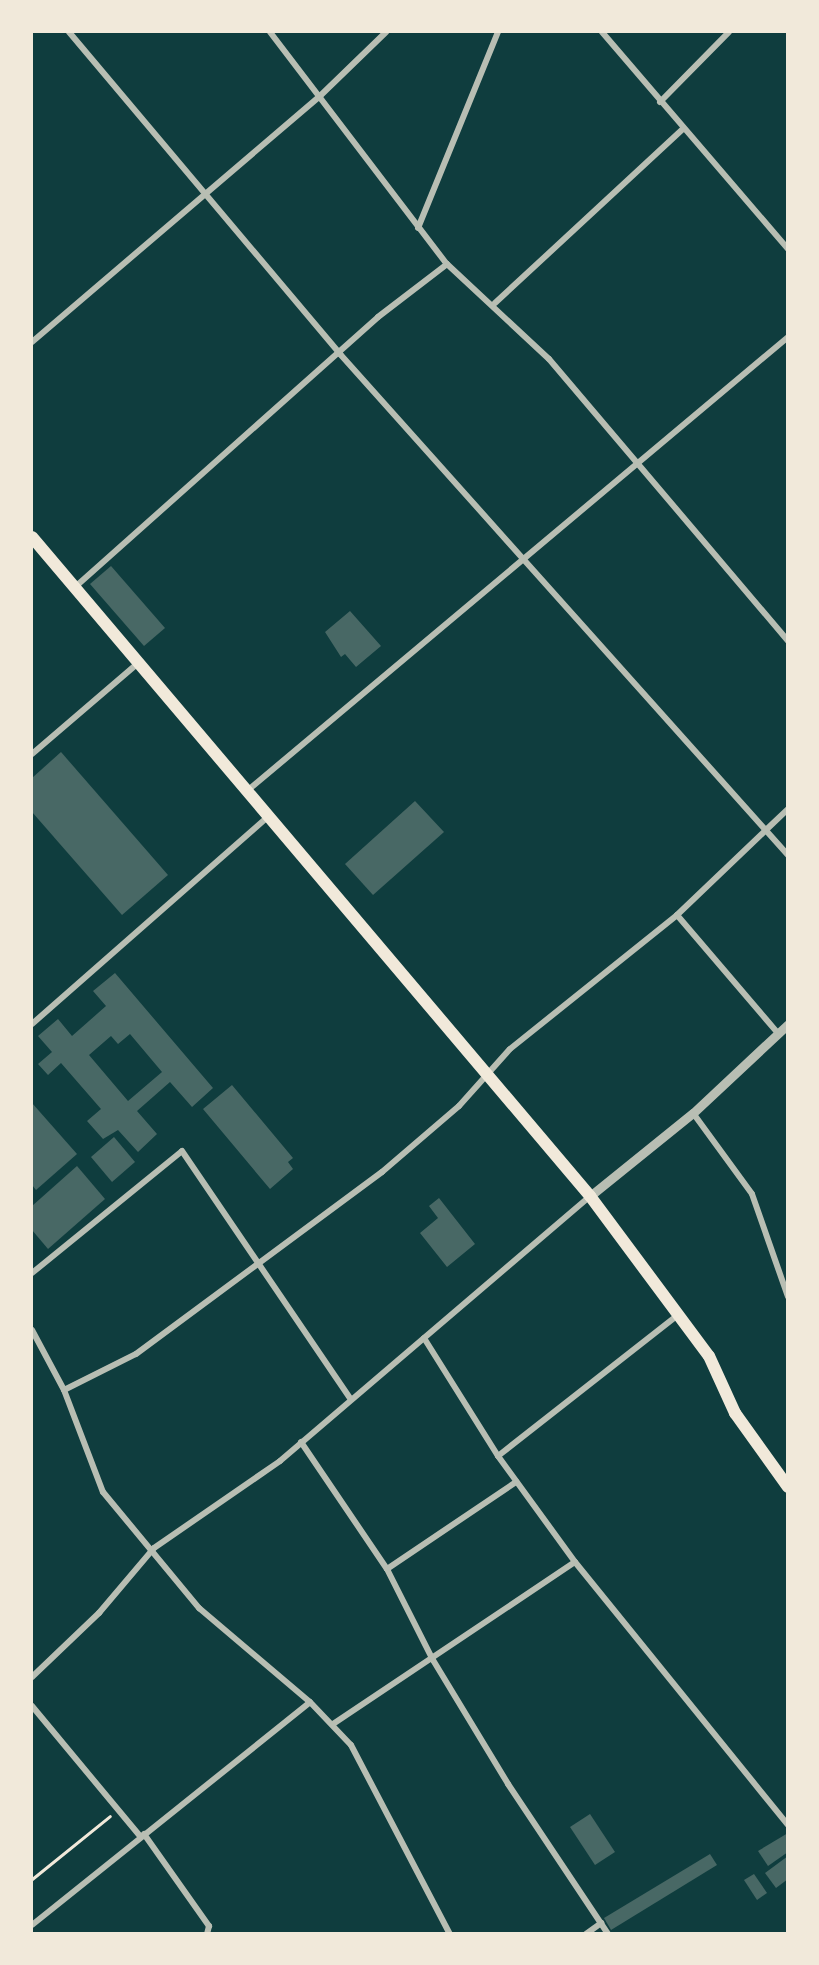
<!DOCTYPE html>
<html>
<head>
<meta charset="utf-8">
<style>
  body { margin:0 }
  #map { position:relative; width:819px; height:1965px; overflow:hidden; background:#0f3d3e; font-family:"IBM Plex Sans",sans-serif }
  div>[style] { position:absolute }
  .building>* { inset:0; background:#486865 }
  .path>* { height:3px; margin:-1.5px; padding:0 1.5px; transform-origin:1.5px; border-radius:1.5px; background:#f1e9da }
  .minor>* { height:6px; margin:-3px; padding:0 3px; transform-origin:3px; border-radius:3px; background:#b8beb3 }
  .tertiary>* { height:9px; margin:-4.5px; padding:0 4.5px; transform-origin:4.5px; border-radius:4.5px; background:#b8beb3 }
  .primary>* { height:12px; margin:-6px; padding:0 6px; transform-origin:6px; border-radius:6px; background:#f1e9da }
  span { translate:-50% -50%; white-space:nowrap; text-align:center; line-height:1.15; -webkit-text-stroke:5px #f1e9da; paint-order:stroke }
  .frame { position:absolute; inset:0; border:33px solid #f1e9da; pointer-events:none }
</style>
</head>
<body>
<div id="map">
  <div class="building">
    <i style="clip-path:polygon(111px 566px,165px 628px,144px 646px,90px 584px)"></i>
    <i style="clip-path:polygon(350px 611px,381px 646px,356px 667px,345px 654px,341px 657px,325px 632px)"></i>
    <i style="clip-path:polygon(61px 752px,168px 875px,122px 915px,32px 812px,32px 778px)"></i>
    <i style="clip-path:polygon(415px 801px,444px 832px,373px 895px,345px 864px)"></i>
    <i style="clip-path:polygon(evenodd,115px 973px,213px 1088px,192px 1107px,170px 1082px,137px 1111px,157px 1134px,138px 1152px,118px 1130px,103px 1139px,87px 1121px,101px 1109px,61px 1063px,48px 1075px,38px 1064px,52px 1052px,38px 1036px,58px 1019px,72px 1036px,106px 1006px,93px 991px,115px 973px,130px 1034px,162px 1072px,128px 1101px,89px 1055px,111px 1036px,118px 1044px,130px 1034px)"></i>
    <i style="clip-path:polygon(232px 1085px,293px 1158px,288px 1162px,293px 1169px,270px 1189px,203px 1109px)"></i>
    <i style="clip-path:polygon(32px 1103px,77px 1154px,36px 1190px,32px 1185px)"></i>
    <i style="clip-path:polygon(114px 1137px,135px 1162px,112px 1182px,91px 1157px)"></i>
    <i style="clip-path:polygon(77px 1166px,105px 1199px,48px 1249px,32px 1230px,32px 1206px)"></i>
    <i style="clip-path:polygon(439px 1198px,475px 1244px,447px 1267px,420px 1233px,438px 1218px,429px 1206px)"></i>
    <i style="clip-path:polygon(590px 1814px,615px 1852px,595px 1865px,570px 1827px)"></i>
    <i style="clip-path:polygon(788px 1833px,788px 1852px,768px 1866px,758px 1851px)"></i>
    <i style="clip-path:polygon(710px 1854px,717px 1865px,611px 1930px,604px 1918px)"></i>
    <i style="clip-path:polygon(788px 1856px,788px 1879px,776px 1888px,765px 1873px)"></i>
    <i style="clip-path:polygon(754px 1874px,767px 1893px,757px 1900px,744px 1880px)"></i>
  </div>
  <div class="path">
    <i style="left:32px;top:1879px;width:100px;rotate:-38.9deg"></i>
  </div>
  <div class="minor">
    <i style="left:69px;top:32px;width:421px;rotate:49.9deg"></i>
    <i style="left:340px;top:354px;width:672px;rotate:48.2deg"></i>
    <i style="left:270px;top:32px;width:292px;rotate:52.7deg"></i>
    <i style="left:447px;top:264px;width:139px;rotate:43deg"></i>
    <i style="left:549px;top:359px;width:370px;rotate:49.7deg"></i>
    <i style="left:602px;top:32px;width:286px;rotate:49.4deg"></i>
    <i style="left:660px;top:102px;width:98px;rotate:-45.4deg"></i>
    <i style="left:418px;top:228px;width:212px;rotate:-67.8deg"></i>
    <i style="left:495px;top:303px;width:256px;rotate:-42.8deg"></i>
    <i style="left:32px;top:342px;width:379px;rotate:-40.5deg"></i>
    <i style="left:320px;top:96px;width:92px;rotate:-44.1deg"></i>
    <i style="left:74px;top:588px;width:407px;rotate:-41.7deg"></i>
    <i style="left:378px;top:317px;width:87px;rotate:-37.5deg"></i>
    <i style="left:32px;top:754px;width:140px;rotate:-40.6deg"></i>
    <i style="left:247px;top:791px;width:706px;rotate:-40deg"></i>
    <i style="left:677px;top:915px;width:154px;rotate:49.5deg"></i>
    <i style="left:32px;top:1024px;width:314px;rotate:-41.3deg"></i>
    <i style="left:693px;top:1113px;width:100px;rotate:53.9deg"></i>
    <i style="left:752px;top:1194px;width:109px;rotate:70.7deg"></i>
    <i style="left:32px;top:1273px;width:193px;rotate:-39.1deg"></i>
    <i style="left:182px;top:1151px;width:299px;rotate:55.8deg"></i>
    <i style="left:32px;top:1330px;width:68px;rotate:61.9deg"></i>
    <i style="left:64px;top:1390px;width:109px;rotate:69.1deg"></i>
    <i style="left:103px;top:1492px;width:151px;rotate:50.4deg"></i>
    <i style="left:199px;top:1608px;width:145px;rotate:40.3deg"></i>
    <i style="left:310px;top:1702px;width:59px;rotate:46.4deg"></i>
    <i style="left:351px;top:1745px;width:213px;rotate:62.4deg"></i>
    <i style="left:424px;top:1338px;width:139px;rotate:57.9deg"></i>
    <i style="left:498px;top:1456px;width:131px;rotate:54deg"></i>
    <i style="left:575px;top:1562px;width:338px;rotate:51deg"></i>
    <i style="left:64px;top:1390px;width:80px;rotate:-26.6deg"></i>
    <i style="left:136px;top:1354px;width:306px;rotate:-36.5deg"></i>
    <i style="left:382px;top:1172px;width:101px;rotate:-40.6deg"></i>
    <i style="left:459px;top:1106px;width:76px;rotate:-48.2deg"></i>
    <i style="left:510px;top:1049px;width:214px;rotate:-38.7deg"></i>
    <i style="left:677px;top:915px;width:153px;rotate:-43.7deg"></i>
    <i style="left:301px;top:1442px;width:153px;rotate:55.9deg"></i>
    <i style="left:387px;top:1569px;width:102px;rotate:63.2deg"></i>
    <i style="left:433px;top:1660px;width:145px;rotate:58.8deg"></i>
    <i style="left:508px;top:1784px;width:180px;rotate:56.3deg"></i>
    <i style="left:498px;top:1456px;width:230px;rotate:-38.1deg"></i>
    <i style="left:387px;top:1569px;width:156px;rotate:-34deg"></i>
    <i style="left:32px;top:1677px;width:93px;rotate:-43.7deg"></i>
    <i style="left:99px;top:1613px;width:85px;rotate:-49.8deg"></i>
    <i style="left:154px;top:1548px;width:153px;rotate:-34.6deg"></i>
    <i style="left:280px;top:1461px;width:408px;rotate:-40.5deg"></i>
    <i style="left:32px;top:1706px;width:169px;rotate:50.3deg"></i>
    <i style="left:333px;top:1724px;width:291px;rotate:-33.8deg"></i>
    <i style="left:144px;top:1834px;width:113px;rotate:54.8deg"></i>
    <i style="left:209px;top:1926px;width:8px;rotate:104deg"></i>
    <i style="left:32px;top:1925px;width:356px;rotate:-38.7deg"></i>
    <i style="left:586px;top:1934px;width:19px;rotate:-36deg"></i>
  </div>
  <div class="tertiary">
    <i style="left:590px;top:1196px;width:132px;rotate:-38.9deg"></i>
    <i style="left:693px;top:1113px;width:130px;rotate:-43.1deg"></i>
  </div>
  <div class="primary">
    <i style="left:32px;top:537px;width:864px;rotate:49.74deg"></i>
    <i style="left:590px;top:1196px;width:199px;rotate:53.4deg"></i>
    <i style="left:709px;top:1356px;width:63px;rotate:65.5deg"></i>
    <i style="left:735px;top:1413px;width:91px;rotate:54.4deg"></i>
  </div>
  <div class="frame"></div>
</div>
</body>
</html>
